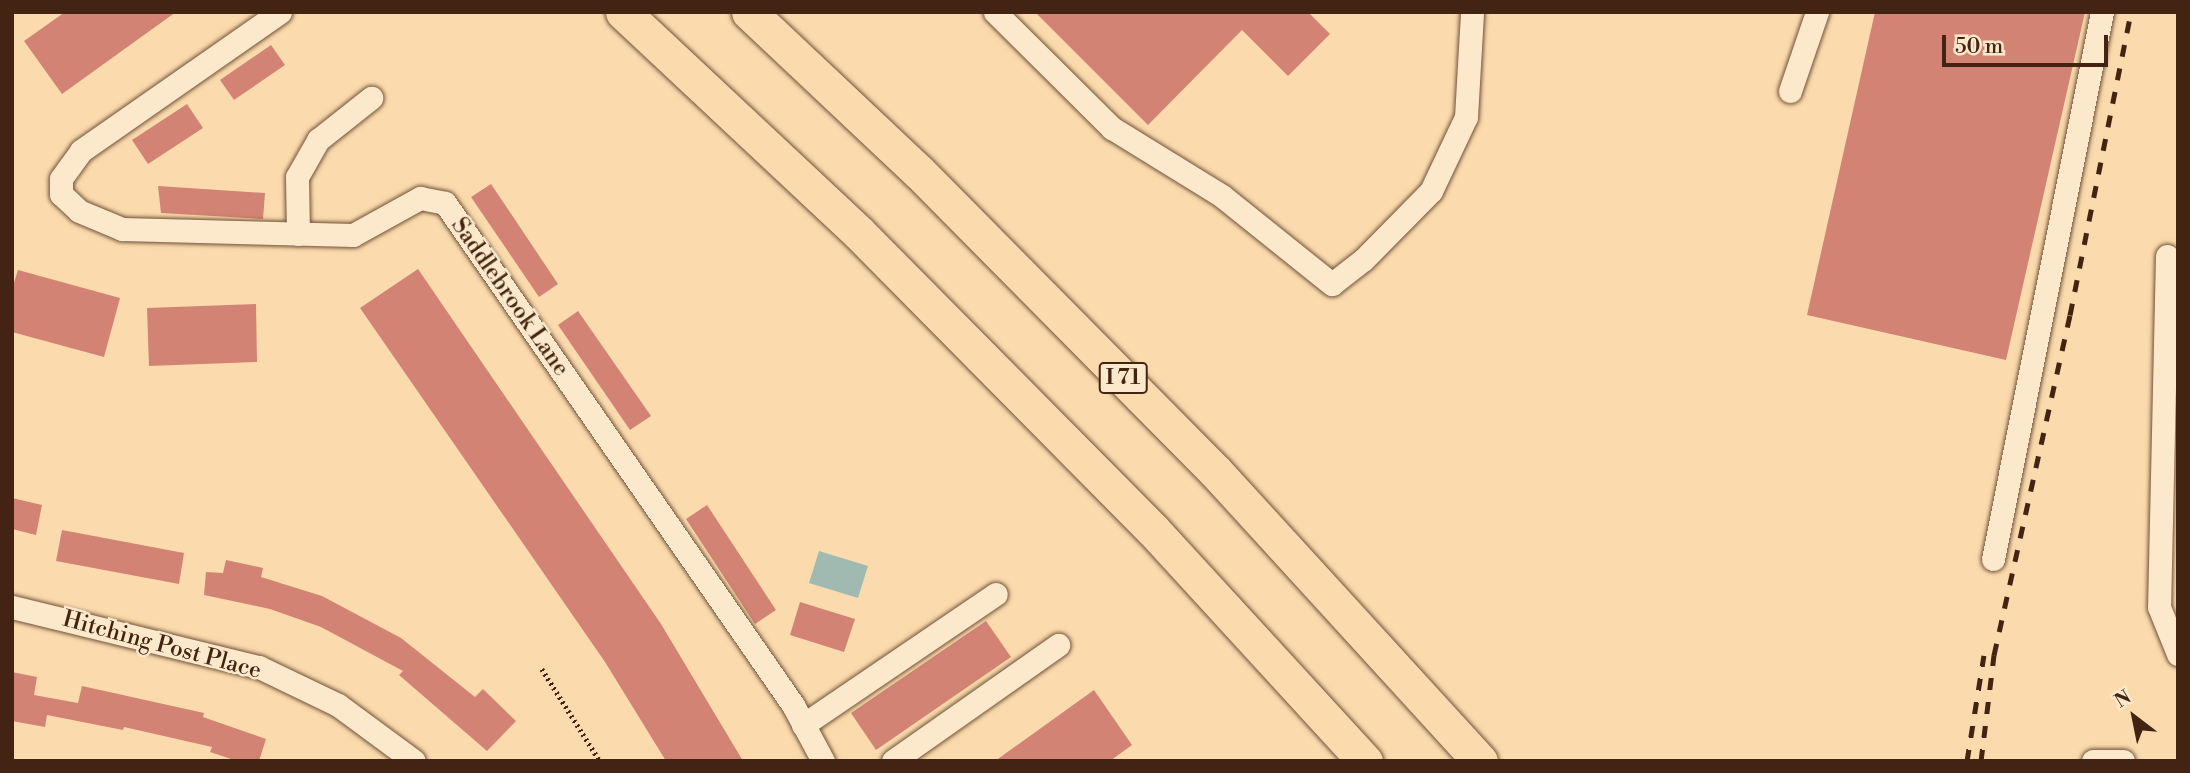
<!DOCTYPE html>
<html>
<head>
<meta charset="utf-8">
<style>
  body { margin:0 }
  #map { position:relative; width:2190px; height:773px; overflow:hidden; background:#fbdbad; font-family:"Libre Bodoni",serif }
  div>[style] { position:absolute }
  .water>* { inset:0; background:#a0bab1 }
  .building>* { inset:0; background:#d38373 }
  .path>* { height:4.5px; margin-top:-2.25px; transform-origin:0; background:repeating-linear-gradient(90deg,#432412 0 2px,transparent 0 5.5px) }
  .roads { filter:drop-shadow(0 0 2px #715239) drop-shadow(0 0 2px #715239) }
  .minor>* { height:23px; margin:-11.5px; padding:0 11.5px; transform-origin:11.5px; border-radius:11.5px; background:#fce8ca }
  .highway>* { height:35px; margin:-17.5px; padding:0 17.5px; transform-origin:17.5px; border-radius:17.5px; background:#fbdbad }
  .rail>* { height:5px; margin-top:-2.5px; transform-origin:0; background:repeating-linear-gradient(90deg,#432412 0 12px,transparent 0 24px) }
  span { translate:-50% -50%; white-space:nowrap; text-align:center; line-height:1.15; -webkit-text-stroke:5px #fce8ca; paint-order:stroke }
  .shield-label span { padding:2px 5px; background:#fce8ca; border:2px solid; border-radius:5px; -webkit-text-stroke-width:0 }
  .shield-label { font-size:21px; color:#432412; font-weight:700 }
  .street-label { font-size:23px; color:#432412 }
  .frame { position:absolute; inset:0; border:14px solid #432412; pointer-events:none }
  .north { position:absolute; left:2099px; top:682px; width:70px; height:70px; -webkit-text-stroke:5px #fce8ca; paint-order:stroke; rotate:328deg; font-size:19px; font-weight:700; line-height:28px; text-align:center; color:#432412 }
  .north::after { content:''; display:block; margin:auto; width:24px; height:32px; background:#432412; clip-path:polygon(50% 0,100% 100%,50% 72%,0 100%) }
  .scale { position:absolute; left:1942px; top:35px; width:166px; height:32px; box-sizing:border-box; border:4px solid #432412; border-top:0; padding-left:9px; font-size:21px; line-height:24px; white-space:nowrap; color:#432412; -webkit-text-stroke:5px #fce8ca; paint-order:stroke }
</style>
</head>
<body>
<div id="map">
  <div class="water">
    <i style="clip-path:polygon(819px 551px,868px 566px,858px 598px,809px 583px)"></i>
  </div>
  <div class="building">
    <i style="clip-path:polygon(65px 12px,176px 12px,62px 94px,24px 41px)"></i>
    <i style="clip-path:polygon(1035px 12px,1308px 12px,1330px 34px,1288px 76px,1242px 30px,1148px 125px)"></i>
    <i style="clip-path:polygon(1875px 12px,2085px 12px,2006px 360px,1807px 315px)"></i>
    <i style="clip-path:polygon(271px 45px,285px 65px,234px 100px,220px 80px)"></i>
    <i style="clip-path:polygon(187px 104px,203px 128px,148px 164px,132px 140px)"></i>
    <i style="clip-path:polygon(491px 184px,558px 284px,539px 297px,471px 197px)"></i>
    <i style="clip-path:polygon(158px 186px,265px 193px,263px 219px,161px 213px)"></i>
    <i style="clip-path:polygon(418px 269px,661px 624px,743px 761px,666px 761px,605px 662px,360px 308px)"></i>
    <i style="clip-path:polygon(18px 270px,120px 298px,104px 357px,12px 332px,12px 289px)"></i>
    <i style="clip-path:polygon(256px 304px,257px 362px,149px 366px,147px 308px)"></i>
    <i style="clip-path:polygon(578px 311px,651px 416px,630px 430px,558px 325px)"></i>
    <i style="clip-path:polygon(12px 498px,42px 505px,36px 535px,12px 529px)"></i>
    <i style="clip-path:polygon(707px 505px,776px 610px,755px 624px,686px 519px)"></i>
    <i style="clip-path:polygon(62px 530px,184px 553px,179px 584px,56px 561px)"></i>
    <i style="clip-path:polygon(226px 560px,263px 568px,261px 577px,322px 596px,401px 638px,475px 697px,483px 689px,516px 721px,487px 751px,399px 675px,403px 671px,321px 627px,270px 609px,204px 595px,206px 572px,223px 573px)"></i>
    <i style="clip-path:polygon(800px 602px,855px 619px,844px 652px,790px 635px)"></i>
    <i style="clip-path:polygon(986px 621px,1011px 657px,876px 750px,851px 713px)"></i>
    <i style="clip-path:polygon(12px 672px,37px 677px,34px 695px,78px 703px,82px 686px,204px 713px,203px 717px,266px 739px,259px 761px,237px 761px,210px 752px,212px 747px,124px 727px,123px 730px,47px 715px,45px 727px,12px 721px)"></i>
    <i style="clip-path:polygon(1094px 690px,1132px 745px,1110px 761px,995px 761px)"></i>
  </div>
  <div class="path">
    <i style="left:542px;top:669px;width:109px;rotate:57.8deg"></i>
  </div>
  <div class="roads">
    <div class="minor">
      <i style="left:280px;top:12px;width:243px;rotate:145.1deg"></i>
      <i style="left:81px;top:151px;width:34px;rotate:126deg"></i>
      <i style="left:61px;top:179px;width:15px;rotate:90deg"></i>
      <i style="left:61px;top:194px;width:25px;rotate:43deg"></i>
      <i style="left:79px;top:211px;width:47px;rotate:22.7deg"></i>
      <i style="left:122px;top:229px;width:231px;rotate:1.5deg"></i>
      <i style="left:353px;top:235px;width:77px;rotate:-28.9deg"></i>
      <i style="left:420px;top:198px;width:25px;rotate:11deg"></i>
      <i style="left:445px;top:203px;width:611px;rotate:55.27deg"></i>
      <i style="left:793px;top:705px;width:64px;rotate:61.8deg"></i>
      <i style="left:995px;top:12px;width:165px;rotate:44.8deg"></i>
      <i style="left:1112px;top:128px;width:129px;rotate:31.7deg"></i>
      <i style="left:1222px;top:196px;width:141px;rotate:38.7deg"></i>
      <i style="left:1332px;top:284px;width:39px;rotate:-38deg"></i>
      <i style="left:1363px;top:260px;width:97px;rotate:-45.4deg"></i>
      <i style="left:1431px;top:191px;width:82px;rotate:-64.7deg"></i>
      <i style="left:1466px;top:117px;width:105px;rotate:-86.7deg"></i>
      <i style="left:1790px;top:91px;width:83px;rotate:-71.1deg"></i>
      <i style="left:298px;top:234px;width:57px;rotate:-91deg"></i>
      <i style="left:297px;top:177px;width:43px;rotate:-60.4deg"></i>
      <i style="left:318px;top:140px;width:68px;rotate:-38.4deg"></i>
      <i style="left:2167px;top:256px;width:351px;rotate:91.3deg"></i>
      <i style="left:2159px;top:607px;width:51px;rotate:68deg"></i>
      <i style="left:1993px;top:559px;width:558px;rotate:-78.73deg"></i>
      <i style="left:12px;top:607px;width:254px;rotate:13.7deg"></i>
      <i style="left:259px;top:667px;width:88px;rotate:25.7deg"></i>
      <i style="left:338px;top:705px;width:94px;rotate:36.4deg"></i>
      <i style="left:803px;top:725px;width:233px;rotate:-34.2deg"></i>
      <i style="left:893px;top:761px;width:202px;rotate:-35.1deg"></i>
      <i style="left:2093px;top:761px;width:30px"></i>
    </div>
    <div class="highway">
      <i style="left:623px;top:12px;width:323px;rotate:43.1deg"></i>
      <i style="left:859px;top:233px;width:418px;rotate:45.3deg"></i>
      <i style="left:1153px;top:530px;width:314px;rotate:47.5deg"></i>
      <i style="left:749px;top:12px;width:233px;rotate:43.3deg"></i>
      <i style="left:919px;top:172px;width:421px;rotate:45.3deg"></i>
      <i style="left:1215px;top:471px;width:393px;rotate:47.6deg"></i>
    </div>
  </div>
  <div class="rail">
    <i style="left:1967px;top:761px;width:107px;rotate:-80.9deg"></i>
    <i style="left:1981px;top:761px;width:107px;rotate:-83deg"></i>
    <i style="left:1994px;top:655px;width:348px;rotate:-77.4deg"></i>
    <i style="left:2070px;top:315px;width:309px;rotate:-78.6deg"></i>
  </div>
  <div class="shield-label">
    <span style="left:1123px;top:378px">I 71</span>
  </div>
  <div class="street-label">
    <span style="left:510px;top:297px;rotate:55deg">Saddlebrook Lane</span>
    <span style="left:162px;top:645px;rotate:15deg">Hitching Post Place</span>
  </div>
  <div class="frame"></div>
  <div class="north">N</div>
  <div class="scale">50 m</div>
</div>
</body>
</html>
